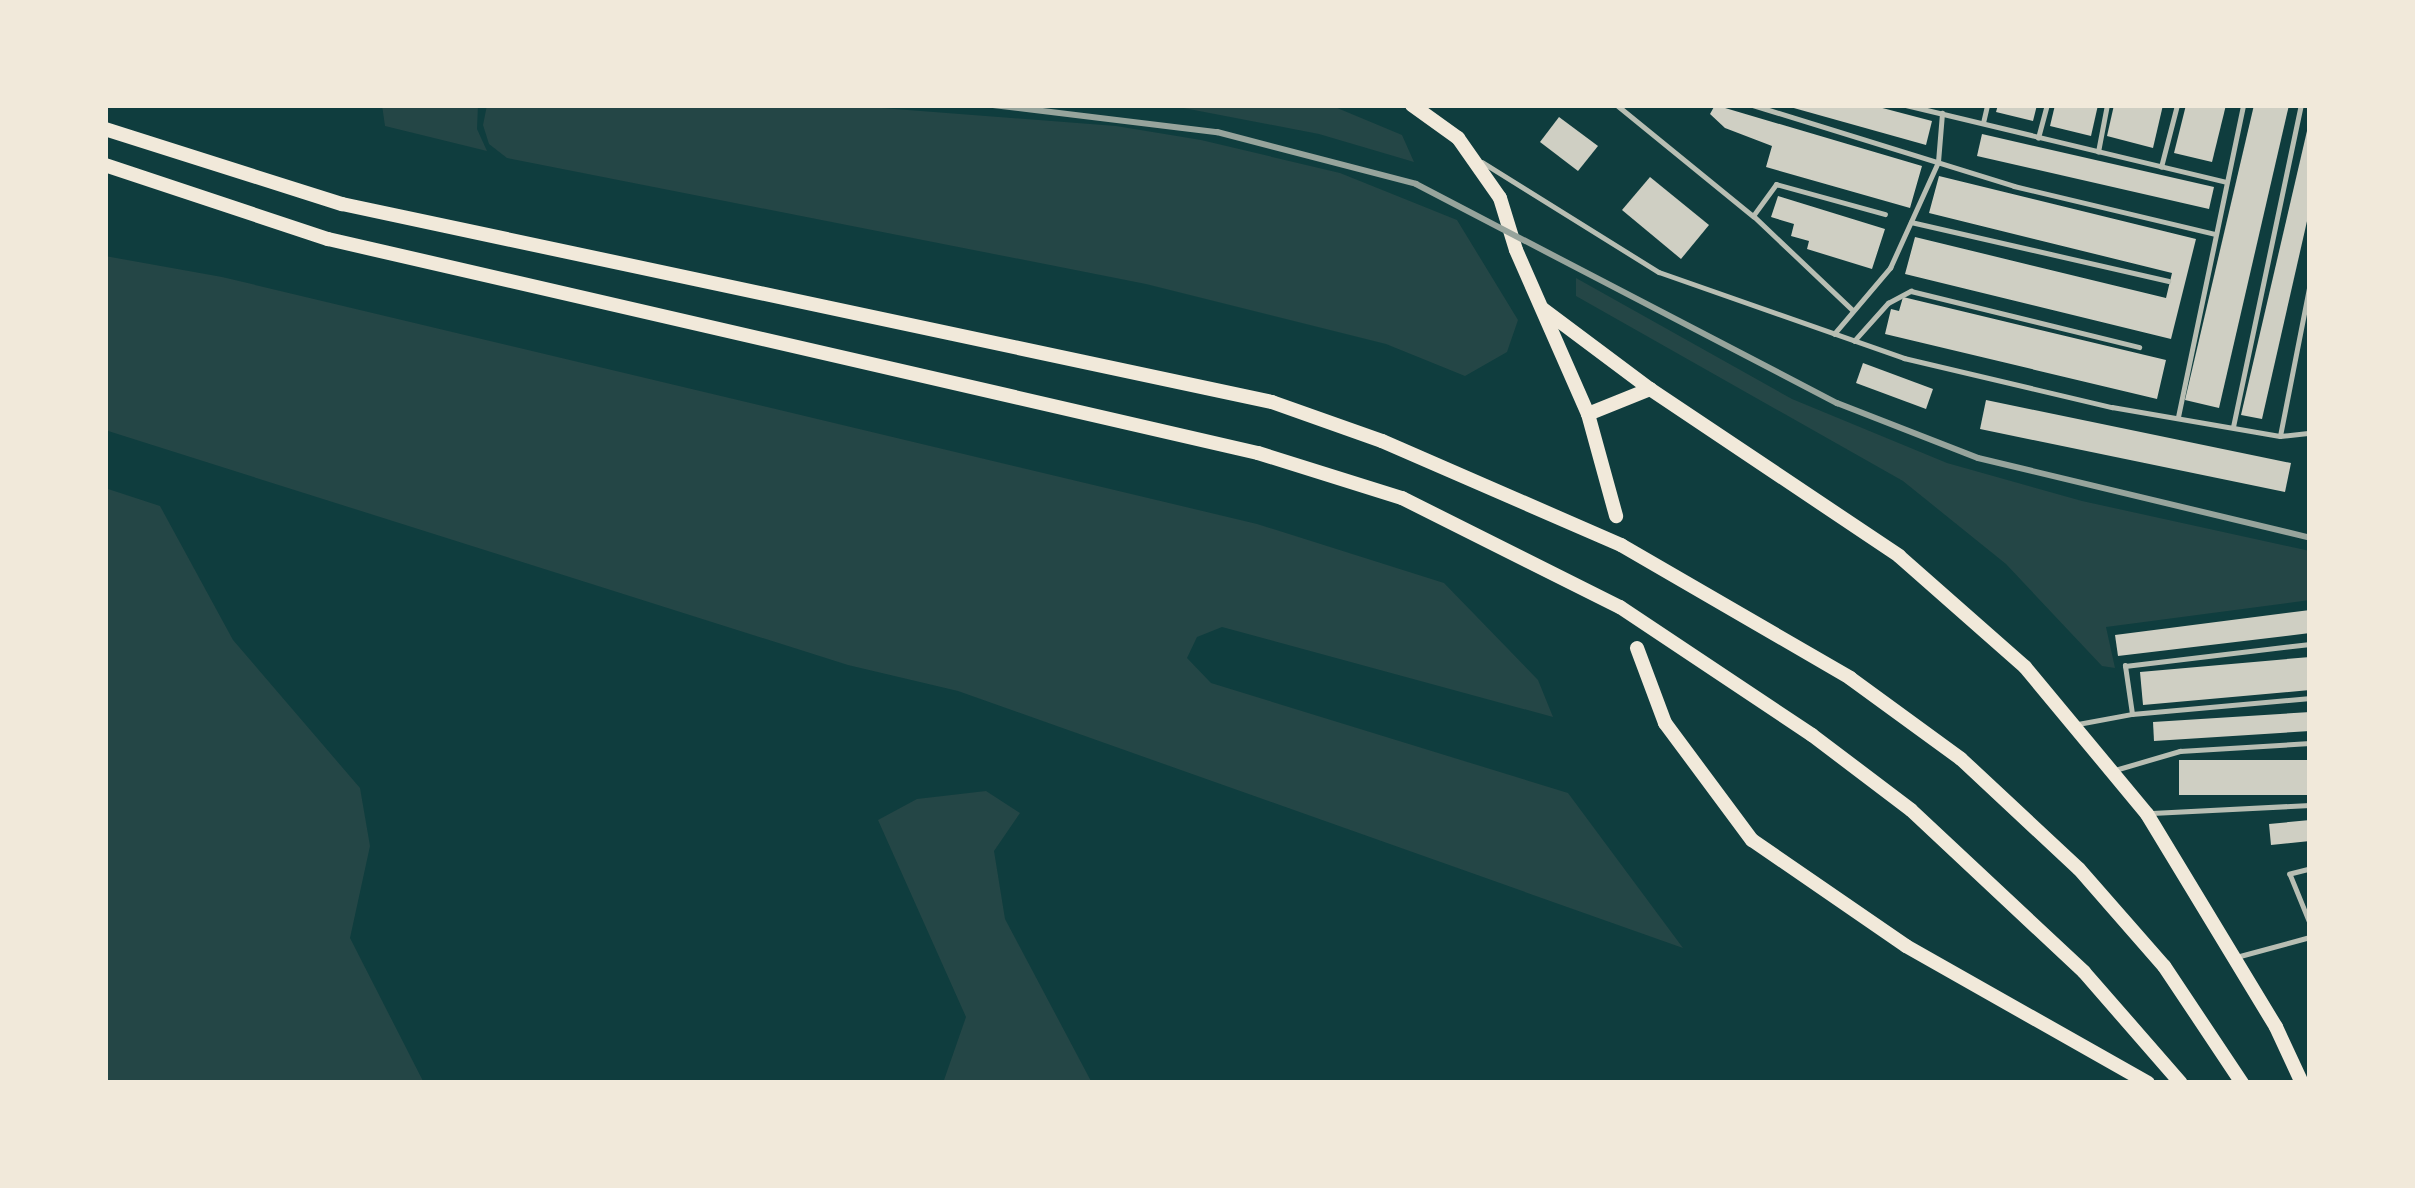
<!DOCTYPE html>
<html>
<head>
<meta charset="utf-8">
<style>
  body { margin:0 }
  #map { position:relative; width:2415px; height:1188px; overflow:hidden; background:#0f3d3e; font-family:"PT Serif",serif }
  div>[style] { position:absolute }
  .green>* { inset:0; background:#244646 }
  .building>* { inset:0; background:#cfcfc3 }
  .service>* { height:4.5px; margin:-2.25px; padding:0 2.25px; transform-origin:2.25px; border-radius:2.25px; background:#b8beb3 }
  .primary>* { height:14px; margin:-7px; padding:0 7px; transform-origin:7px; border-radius:7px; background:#f1e9da }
  .rail>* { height:6px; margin:-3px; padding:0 3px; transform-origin:3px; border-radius:3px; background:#97a49c }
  span { translate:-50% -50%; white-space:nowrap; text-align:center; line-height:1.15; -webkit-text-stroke:12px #f1e9da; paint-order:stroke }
  .frame { position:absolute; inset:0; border:108px solid #f1e9da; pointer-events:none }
</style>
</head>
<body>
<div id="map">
  <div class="green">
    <i style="clip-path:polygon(382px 105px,478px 105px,477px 129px,487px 151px,385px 126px)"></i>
    <i style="clip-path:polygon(487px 105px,843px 105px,1116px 126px,1201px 140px,1340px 173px,1457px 220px,1518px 320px,1507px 352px,1465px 376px,1386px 344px,1146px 284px,507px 158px,489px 144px,483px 125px)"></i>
    <i style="clip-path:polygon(1168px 105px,1330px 105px,1402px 135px,1414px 162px,1319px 134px)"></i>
    <i style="clip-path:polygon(105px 256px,222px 277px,1257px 524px,1444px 583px,1538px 680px,1553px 717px,1222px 627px,1197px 637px,1187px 658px,1211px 683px,1568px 793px,1683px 948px,958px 691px,848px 665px,105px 430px)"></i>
    <i style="clip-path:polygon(1576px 278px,1792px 399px,1947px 463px,2082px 501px,2310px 551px,2310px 600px,2106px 627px,2115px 668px,2102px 666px,2006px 564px,1903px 481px,1576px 296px)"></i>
    <i style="clip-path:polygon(105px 488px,160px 506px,233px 640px,360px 788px,370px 846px,350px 938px,424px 1083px,105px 1083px)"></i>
    <i style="clip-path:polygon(986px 791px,1020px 813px,994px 851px,1005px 919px,1092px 1083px,943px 1083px,966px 1017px,878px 820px,917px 799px)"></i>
  </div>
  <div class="building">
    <i style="clip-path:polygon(1715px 105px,1922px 166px,1910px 208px,1766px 167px,1772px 146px,1725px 128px,1710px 114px)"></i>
    <i style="clip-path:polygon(1783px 105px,1871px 105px,1932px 121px,1926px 145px)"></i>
    <i style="clip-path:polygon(1998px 105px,2037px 105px,2033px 121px,1996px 112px)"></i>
    <i style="clip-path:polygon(2055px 105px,2098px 105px,2091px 136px,2050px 126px)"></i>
    <i style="clip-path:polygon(2114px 105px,2163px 105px,2153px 148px,2107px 136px)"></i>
    <i style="clip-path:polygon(2186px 105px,2226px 105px,2212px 162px,2174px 153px)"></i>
    <i style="clip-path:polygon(2254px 105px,2289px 105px,2219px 408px,2185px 400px)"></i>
    <i style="clip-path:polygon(1559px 117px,1598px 146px,1578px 171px,1540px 142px)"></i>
    <i style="clip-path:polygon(2310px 118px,2310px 208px,2262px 419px,2241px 415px)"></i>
    <i style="clip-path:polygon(1982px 134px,2214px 187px,2209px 209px,1977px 156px)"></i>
    <i style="clip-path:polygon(1939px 176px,2196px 239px,2171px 339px,1905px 274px,1915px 237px,2166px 298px,2172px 273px,1929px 213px)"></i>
    <i style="clip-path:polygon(1650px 177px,1709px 225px,1681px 259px,1622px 210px)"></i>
    <i style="clip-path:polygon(1778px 196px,1885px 229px,1872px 269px,1807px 249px,1809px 241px,1791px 236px,1794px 224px,1771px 217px)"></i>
    <i style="clip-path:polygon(1903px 297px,2166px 360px,2157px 399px,1885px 334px,1891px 309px,1899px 311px)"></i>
    <i style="clip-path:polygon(1863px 363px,1933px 389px,1926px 409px,1856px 383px)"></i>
    <i style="clip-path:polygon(1986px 400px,2291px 463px,2285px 492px,1980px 429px)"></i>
    <i style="clip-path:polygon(2310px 610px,2310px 633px,2118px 656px,2115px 635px)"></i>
    <i style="clip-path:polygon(2310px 657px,2310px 690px,2143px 705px,2140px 672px)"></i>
    <i style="clip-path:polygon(2310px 712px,2310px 731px,2154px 741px,2153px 722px)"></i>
    <i style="clip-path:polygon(2179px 760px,2310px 760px,2310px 795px,2179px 795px)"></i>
    <i style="clip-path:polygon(2310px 820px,2310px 841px,2271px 845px,2269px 824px)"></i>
  </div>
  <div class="service">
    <i style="left:1617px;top:105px;width:176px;rotate:39.2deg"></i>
    <i style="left:1753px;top:105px;width:273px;rotate:17.2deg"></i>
    <i style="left:2014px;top:186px;width:207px;rotate:13.4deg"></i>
    <i style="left:1906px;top:105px;width:329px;rotate:13.5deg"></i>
    <i style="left:1983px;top:123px;width:18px;rotate:-77deg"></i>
    <i style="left:2038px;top:138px;width:34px;rotate:-75deg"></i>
    <i style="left:2098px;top:152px;width:48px;rotate:-79.2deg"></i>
    <i style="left:1482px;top:162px;width:208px;rotate:31.9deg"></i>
    <i style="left:1659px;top:272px;width:260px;rotate:19.3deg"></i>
    <i style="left:1904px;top:358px;width:214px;rotate:13.3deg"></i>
    <i style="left:2112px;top:407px;width:170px;rotate:9.8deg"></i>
    <i style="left:2280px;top:436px;width:30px;rotate:-6deg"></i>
    <i style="left:2161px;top:167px;width:64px;rotate:-75.5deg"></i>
    <i style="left:1911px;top:222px;width:264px;rotate:12.9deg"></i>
    <i style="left:1852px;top:310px;width:137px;rotate:-136.5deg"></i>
    <i style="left:1753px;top:216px;width:39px;rotate:-54deg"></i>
    <i style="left:1776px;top:184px;width:113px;rotate:15.4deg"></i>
    <i style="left:1834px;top:334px;width:87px;rotate:-49.7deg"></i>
    <i style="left:1890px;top:268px;width:116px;rotate:-65.6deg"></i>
    <i style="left:1938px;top:162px;width:49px;rotate:-85.3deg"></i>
    <i style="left:1854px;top:341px;width:51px;rotate:-48.2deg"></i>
    <i style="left:1888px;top:303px;width:26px;rotate:-28deg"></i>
    <i style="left:1911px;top:291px;width:235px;rotate:13.8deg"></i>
    <i style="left:2178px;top:417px;width:319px;rotate:-78.2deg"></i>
    <i style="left:2233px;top:427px;width:329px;rotate:-78.1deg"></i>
    <i style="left:2280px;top:436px;width:156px;rotate:-78.9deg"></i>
    <i style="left:2132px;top:714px;width:179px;rotate:-5.1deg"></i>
    <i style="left:2078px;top:724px;width:55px;rotate:-10.5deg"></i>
    <i style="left:2132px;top:714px;width:49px;rotate:-98.3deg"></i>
    <i style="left:2125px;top:666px;width:186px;rotate:-6.8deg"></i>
    <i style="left:2115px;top:770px;width:68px;rotate:-16.3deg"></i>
    <i style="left:2180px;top:751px;width:130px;rotate:-3.5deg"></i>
    <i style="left:2152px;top:813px;width:158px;rotate:-2.9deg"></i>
    <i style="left:2310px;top:869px;width:21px;rotate:166deg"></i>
    <i style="left:2290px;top:874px;width:53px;rotate:67.8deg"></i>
    <i style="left:2240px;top:956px;width:73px;rotate:-15.2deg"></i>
  </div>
  <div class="primary">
    <i style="left:1412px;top:105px;width:57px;rotate:35.7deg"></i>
    <i style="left:1458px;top:138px;width:73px;rotate:55deg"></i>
    <i style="left:1500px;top:198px;width:54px;rotate:72.9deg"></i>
    <i style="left:1516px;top:250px;width:179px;rotate:66.3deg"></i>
    <i style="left:1588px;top:414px;width:106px;rotate:74.6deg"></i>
    <i style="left:105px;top:129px;width:249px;rotate:17.6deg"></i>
    <i style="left:342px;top:204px;width:951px;rotate:12.02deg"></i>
    <i style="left:1272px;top:402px;width:117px;rotate:19.5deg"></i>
    <i style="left:1382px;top:441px;width:261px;rotate:23.5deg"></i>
    <i style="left:1621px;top:545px;width:265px;rotate:30.1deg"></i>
    <i style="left:1850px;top:678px;width:137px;rotate:36.1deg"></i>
    <i style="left:1961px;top:759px;width:161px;rotate:43deg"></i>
    <i style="left:2079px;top:869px;width:129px;rotate:48.8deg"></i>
    <i style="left:2164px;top:966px;width:141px;rotate:56.3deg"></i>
    <i style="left:105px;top:165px;width:235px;rotate:18.4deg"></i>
    <i style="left:328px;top:239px;width:954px;rotate:12.96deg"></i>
    <i style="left:1258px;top:453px;width:151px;rotate:17.4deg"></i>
    <i style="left:1402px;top:498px;width:244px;rotate:26.6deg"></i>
    <i style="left:1620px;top:607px;width:231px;rotate:33.7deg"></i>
    <i style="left:1812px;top:735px;width:124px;rotate:37.1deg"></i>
    <i style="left:1911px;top:810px;width:237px;rotate:43.1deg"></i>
    <i style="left:2084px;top:972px;width:147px;rotate:48.9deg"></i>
    <i style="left:1543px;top:309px;width:134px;rotate:36.8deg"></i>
    <i style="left:1650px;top:389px;width:300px;rotate:33.8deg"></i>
    <i style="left:1899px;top:556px;width:168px;rotate:41.4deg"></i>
    <i style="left:2025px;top:667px;width:191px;rotate:50.3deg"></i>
    <i style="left:2147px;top:814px;width:249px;rotate:58.8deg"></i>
    <i style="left:2276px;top:1027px;width:62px;rotate:65.1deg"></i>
    <i style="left:1588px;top:414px;width:67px;rotate:-22deg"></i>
    <i style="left:1637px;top:648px;width:80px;rotate:69.5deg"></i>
    <i style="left:1665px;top:723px;width:146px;rotate:53.4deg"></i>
    <i style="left:1752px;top:840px;width:187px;rotate:34.5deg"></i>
    <i style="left:1906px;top:946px;width:278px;rotate:29.5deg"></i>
  </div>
  <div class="rail">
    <i style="left:993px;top:105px;width:226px;rotate:6.9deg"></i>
    <i style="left:1217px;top:132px;width:206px;rotate:14.6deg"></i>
    <i style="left:1416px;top:184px;width:475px;rotate:27.5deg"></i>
    <i style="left:1837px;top:403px;width:151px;rotate:21.3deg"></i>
    <i style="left:1978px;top:458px;width:342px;rotate:13.5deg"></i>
  </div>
  <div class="frame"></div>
</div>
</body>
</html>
